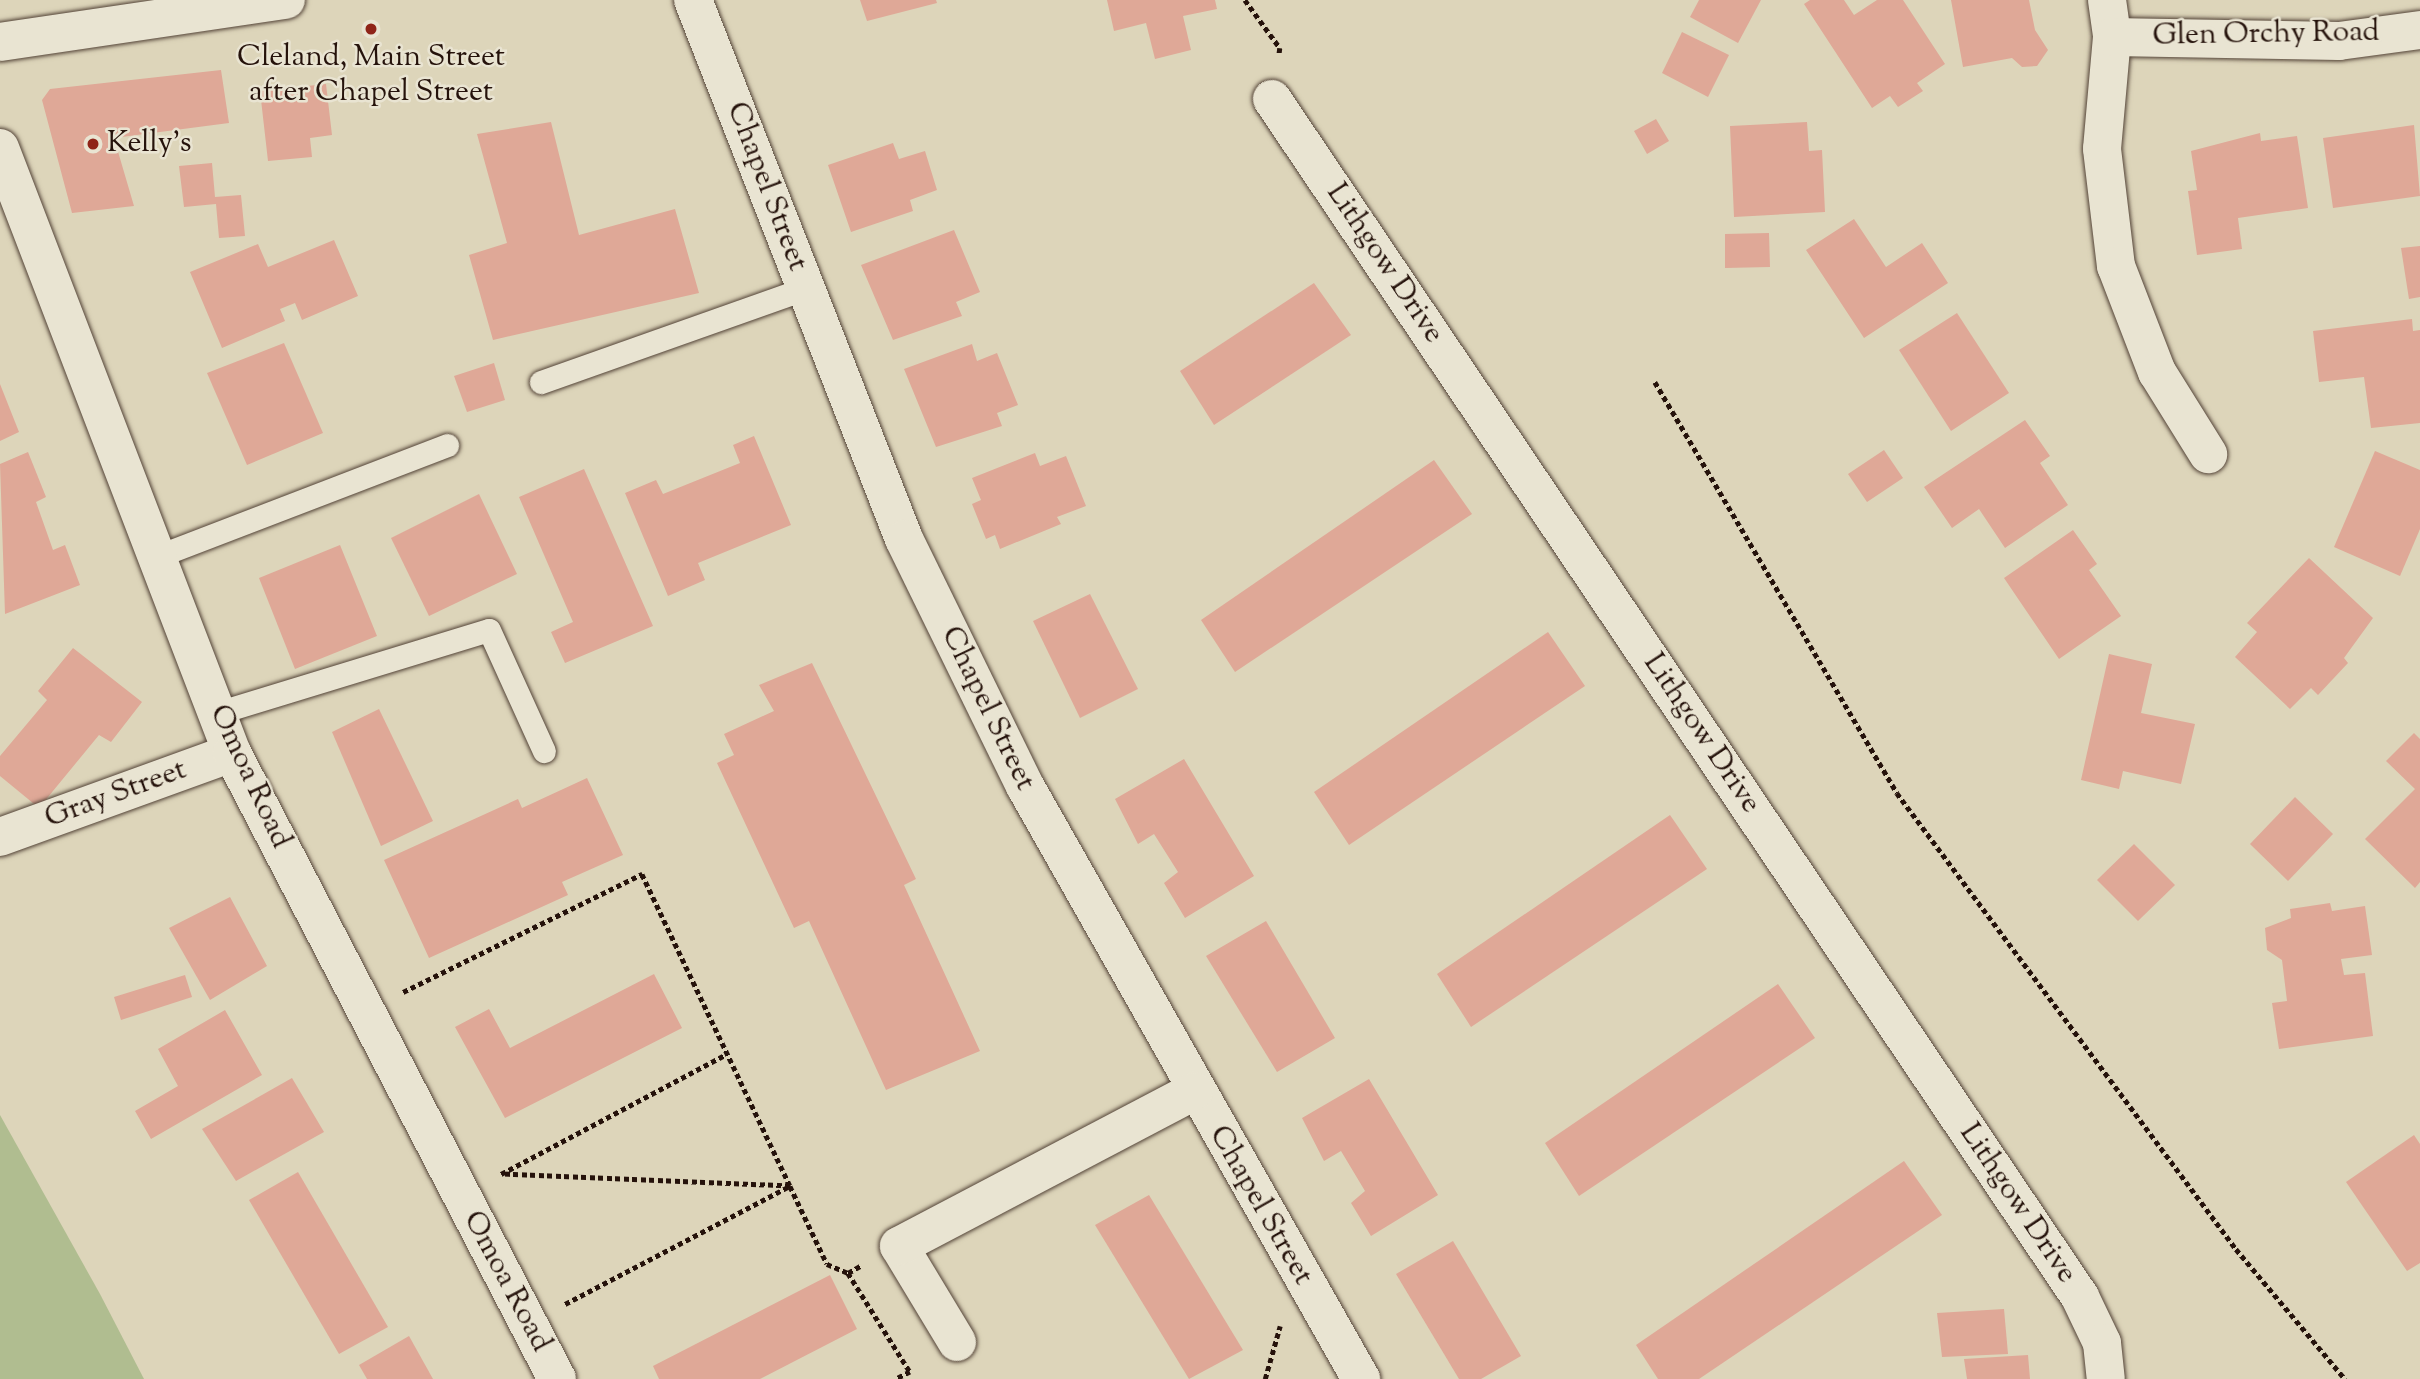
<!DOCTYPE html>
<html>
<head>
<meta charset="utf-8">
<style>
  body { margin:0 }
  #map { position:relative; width:2420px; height:1379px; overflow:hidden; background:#ddd5ba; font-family:"Sorts Mill Goudy",serif }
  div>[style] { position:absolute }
  .green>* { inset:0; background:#b0bd90 }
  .building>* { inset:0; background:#dfa897 }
  .path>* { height:4.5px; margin-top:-2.25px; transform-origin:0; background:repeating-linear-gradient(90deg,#25120b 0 5px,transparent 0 8.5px) }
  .roads { filter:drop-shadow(0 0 2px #534337) drop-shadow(0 0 2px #534337) }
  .service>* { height:23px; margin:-11.5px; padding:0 11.5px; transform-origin:11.5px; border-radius:11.5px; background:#e9e4d2 }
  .minor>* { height:38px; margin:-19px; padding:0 19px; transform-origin:19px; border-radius:19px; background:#e9e4d2 }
  .tertiary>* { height:38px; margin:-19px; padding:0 19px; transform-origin:19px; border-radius:19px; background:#e9e4d2 }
  .secondary>* { height:38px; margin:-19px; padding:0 19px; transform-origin:19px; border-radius:19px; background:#e9e4d2 }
  .dots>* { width:19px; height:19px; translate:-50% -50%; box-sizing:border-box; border:4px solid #e9e4d2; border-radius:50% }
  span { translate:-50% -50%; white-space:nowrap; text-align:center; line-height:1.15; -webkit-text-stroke:5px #e9e4d2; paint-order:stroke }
  .street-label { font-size:30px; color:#25120b }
  .poi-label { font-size:30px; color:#25120b }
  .left { translate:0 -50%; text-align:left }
</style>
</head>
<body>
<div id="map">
  <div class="green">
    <i style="clip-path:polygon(0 1115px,100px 1294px,144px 1379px,0 1379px)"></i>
  </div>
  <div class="building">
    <i style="clip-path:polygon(860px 0,936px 0,937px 3px,867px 21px)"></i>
    <i style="clip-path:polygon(1107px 0,1215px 0,1217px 9px,1183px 16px,1191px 50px,1155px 59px,1146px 23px,1114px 31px)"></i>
    <i style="clip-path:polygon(1699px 0,1761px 0,1738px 43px,1690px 17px)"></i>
    <i style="clip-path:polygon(1810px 0,1844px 0,1854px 15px,1877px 0,1903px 0,1945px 64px,1917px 83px,1923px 91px,1898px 107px,1890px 96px,1872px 108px,1804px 4px)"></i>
    <i style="clip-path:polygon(1951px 0,2029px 0,2035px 30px,2048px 50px,2037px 66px,2022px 67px,2012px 58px,1963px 67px)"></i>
    <i style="clip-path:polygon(1682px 32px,1729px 55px,1708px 97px,1662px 73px)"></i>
    <i style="clip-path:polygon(221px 70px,229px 123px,114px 138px,134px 206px,72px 213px,42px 100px,50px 89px)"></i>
    <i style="clip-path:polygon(326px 84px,332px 135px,310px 138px,312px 157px,268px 161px,260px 91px)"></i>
    <i style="clip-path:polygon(1656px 119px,1669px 141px,1647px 154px,1634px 131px)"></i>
    <i style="clip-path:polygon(551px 122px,579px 235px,675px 209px,699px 293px,493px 340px,469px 255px,507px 243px,477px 134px)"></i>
    <i style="clip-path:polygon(1807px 122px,1809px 151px,1822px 150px,1825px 212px,1734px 217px,1730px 126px)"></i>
    <i style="clip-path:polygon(2414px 125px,2420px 196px,2333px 208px,2323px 138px)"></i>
    <i style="clip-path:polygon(2260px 133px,2261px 141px,2297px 136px,2308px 208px,2238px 218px,2242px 249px,2197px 255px,2188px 191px,2197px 190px,2191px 151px)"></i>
    <i style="clip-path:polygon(893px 143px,899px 159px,925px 151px,937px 190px,910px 200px,913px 211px,851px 232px,828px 165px)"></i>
    <i style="clip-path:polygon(212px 163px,215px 197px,241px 195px,245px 236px,219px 238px,216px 204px,184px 207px,179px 166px)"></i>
    <i style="clip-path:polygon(1854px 219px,1886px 267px,1922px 243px,1948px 283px,1864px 338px,1806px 250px)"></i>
    <i style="clip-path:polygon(954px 230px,980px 292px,956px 302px,962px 316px,893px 340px,861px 265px)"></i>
    <i style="clip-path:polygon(1769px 233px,1770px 267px,1725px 268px,1725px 234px)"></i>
    <i style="clip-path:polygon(334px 240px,358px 296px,302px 320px,295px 303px,280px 309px,285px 321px,222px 348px,190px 272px,258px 244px,268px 267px)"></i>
    <i style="clip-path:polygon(2420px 246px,2420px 297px,2409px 299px,2401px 248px)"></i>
    <i style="clip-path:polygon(1314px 283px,1351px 335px,1214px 425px,1180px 371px)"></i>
    <i style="clip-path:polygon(1957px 313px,2009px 393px,1951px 431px,1899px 350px)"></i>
    <i style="clip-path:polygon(2412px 319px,2413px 331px,2420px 330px,2420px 423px,2371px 428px,2364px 377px,2319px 382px,2313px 331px)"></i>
    <i style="clip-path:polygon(284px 343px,323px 433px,247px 465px,207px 373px)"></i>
    <i style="clip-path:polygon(972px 344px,977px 361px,997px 353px,1018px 405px,997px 413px,1002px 426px,936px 447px,904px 369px)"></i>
    <i style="clip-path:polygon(494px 363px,505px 400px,467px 412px,454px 376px)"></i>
    <i style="clip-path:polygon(0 384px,19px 432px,0 441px)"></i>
    <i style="clip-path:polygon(2025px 420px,2050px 456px,2040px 463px,2068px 505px,2005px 548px,1979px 509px,1952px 528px,1924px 487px)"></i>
    <i style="clip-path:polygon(754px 436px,791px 525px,698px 563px,705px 580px,668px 596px,625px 493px,656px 480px,663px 494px,740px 463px,733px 445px)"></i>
    <i style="clip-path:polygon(1884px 450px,1903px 478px,1867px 502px,1848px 474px)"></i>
    <i style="clip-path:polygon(2375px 451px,2420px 470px,2420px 529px,2400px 576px,2334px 547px)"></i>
    <i style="clip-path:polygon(28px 452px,46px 497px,36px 502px,53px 550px,65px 545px,80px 585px,5px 614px,0 464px)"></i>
    <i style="clip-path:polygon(1035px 453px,1040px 466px,1066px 456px,1086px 506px,1057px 517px,1061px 524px,1000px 549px,995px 535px,986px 539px,972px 504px,981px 500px,972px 478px)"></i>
    <i style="clip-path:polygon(1434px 460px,1472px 514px,1235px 672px,1201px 620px)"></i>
    <i style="clip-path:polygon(584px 469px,653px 626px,565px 663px,551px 632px,573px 622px,519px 497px)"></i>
    <i style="clip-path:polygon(479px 494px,517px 574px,429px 616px,391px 538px)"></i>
    <i style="clip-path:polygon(2073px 530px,2097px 564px,2089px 570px,2121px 616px,2059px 659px,2004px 578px)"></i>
    <i style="clip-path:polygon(340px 545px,377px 636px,295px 669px,259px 578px)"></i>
    <i style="clip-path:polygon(2309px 558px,2373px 618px,2344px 658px,2348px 663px,2318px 695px,2311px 688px,2290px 709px,2235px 657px,2257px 632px,2247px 623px)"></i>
    <i style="clip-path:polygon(1090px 594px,1138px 689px,1080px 718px,1033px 621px)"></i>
    <i style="clip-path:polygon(1548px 632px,1585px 686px,1349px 845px,1314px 792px)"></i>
    <i style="clip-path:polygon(73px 648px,142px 702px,111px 742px,99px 735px,39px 808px,0 776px,0 756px,47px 700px,38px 691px)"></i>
    <i style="clip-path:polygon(2109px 654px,2152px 664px,2141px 713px,2195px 724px,2181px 784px,2123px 771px,2119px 789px,2081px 780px)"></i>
    <i style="clip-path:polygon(812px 663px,916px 879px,904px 885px,980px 1051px,886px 1090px,809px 921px,794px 928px,717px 763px,734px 755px,724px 734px,774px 711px,759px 685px)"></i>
    <i style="clip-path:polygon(379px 709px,433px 821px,381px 846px,332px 732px)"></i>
    <i style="clip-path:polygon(2414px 733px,2420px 739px,2420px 882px,2415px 888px,2365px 839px,2415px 789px,2386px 761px)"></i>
    <i style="clip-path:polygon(1184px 759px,1254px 876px,1185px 918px,1164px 883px,1178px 872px,1154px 834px,1138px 844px,1115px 799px)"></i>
    <i style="clip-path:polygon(587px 778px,623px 855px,562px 882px,568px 895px,429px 958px,384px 860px,518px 799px,522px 808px)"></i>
    <i style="clip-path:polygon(2295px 797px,2333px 834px,2288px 881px,2250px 844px)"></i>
    <i style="clip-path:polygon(1670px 815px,1707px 869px,1471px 1027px,1437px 974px)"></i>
    <i style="clip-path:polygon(2134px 844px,2175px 885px,2138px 921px,2097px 880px)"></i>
    <i style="clip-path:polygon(230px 897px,267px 966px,210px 1000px,169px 928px)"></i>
    <i style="clip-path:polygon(2330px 903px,2332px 911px,2365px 906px,2372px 955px,2341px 959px,2344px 975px,2365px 973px,2373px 1036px,2279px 1049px,2272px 1003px,2287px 1001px,2282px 960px,2267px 950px,2265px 928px,2291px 918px,2290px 909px)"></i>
    <i style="clip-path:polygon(1266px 921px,1335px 1038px,1277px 1072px,1206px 956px)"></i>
    <i style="clip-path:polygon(654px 974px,682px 1028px,505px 1118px,455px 1027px,489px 1009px,510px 1048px)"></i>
    <i style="clip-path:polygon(185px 975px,192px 997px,121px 1020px,114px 997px)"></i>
    <i style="clip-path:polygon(1778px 984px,1815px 1038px,1579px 1196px,1545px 1143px)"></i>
    <i style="clip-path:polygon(225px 1010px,262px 1075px,151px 1139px,135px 1111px,178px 1086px,158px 1049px)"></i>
    <i style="clip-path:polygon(292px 1078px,324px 1132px,236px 1181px,202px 1129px)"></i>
    <i style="clip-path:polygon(1369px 1079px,1438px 1195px,1371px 1236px,1351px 1203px,1365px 1191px,1341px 1151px,1324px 1161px,1302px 1118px)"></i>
    <i style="clip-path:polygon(2414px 1135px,2420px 1144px,2420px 1263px,2407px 1271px,2346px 1182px)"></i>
    <i style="clip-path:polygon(1904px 1161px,1942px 1215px,1699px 1379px,1658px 1379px,1636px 1345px)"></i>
    <i style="clip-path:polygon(298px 1172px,388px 1327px,339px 1354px,249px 1200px)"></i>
    <i style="clip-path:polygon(1149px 1195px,1243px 1350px,1189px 1379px,1095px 1225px)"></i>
    <i style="clip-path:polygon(1453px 1241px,1521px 1356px,1481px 1379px,1459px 1379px,1396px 1274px)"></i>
    <i style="clip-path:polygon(830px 1275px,857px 1329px,760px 1379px,659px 1379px,653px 1366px)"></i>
    <i style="clip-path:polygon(2004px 1309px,2008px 1354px,1942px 1357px,1937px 1313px)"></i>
    <i style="clip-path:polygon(409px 1336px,433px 1379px,367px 1379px,359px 1365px)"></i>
    <i style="clip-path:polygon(2028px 1355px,2030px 1379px,1967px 1379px,1964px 1359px)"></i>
  </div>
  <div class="path">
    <i style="left:1245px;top:0;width:59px;rotate:53.9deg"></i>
    <i style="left:1280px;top:48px;width:8px;rotate:97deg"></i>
    <i style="left:1655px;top:382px;width:477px;rotate:59.5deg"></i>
    <i style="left:1897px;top:793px;width:568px;rotate:53.37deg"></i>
    <i style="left:2236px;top:1249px;width:170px;rotate:50deg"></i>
    <i style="left:403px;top:992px;width:267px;rotate:-26.3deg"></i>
    <i style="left:642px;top:874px;width:345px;rotate:64.6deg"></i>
    <i style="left:790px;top:1186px;width:289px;rotate:-177.6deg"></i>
    <i style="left:501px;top:1174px;width:254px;rotate:-28deg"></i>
    <i style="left:848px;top:1273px;width:16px;rotate:-30deg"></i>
    <i style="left:565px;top:1304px;width:254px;rotate:-27.7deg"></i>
    <i style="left:790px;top:1186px;width:86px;rotate:64.6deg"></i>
    <i style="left:827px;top:1264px;width:23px;rotate:23deg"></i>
    <i style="left:848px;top:1273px;width:117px;rotate:57.9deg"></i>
    <i style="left:910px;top:1372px;width:16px;rotate:153deg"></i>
    <i style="left:1265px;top:1379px;width:55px;rotate:-74.2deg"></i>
  </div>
  <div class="roads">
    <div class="service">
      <i style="left:541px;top:382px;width:281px;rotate:-19.5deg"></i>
      <i style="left:153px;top:558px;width:315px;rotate:-21deg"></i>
      <i style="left:217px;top:713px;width:284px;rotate:-17deg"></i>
      <i style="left:489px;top:630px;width:133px;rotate:65.6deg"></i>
    </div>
    <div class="minor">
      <i style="left:693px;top:0;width:579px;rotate:68.62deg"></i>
      <i style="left:904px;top:539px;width:275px;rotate:63.9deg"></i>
      <i style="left:1025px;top:786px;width:682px;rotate:60.46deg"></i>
      <i style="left:2107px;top:0;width:37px;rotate:82deg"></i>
      <i style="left:2112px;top:37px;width:112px;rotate:95.1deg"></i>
      <i style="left:2102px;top:149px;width:118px;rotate:83.2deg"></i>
      <i style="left:2116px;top:266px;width:114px;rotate:68.9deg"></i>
      <i style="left:2157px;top:372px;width:97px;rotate:58.1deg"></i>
      <i style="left:2112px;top:37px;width:227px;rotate:1deg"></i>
      <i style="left:2339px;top:41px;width:82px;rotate:-7.7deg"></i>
      <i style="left:1272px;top:99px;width:1445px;rotate:56deg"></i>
      <i style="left:2080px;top:1297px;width:51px;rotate:64.4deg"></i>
      <i style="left:2102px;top:1343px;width:36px;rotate:84deg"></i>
      <i style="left:0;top:837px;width:247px;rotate:-19.9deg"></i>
      <i style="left:957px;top:1342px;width:112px;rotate:-121.1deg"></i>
      <i style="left:899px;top:1246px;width:333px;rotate:-27.7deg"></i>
    </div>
    <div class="tertiary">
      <i style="left:0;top:42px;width:289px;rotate:-8.4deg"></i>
    </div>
    <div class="secondary">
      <i style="left:0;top:148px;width:648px;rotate:69.02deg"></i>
      <i style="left:232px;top:753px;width:705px;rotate:62.56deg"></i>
    </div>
  </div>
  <div class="dots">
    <i style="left:371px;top:29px;background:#8f2418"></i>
    <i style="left:93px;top:144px;background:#8f2418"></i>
  </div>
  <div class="street-label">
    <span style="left:2266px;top:35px;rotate:-1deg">Glen Orchy Road</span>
    <span style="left:766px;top:187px;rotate:69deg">Chapel Street</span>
    <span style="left:1384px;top:264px;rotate:56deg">Lithgow Drive</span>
    <span style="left:987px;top:709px;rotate:64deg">Chapel Street</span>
    <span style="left:1701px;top:734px;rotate:56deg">Lithgow Drive</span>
    <span style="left:249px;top:777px;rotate:65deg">Omoa Road</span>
    <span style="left:116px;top:795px;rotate:-20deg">Gray Street</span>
    <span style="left:2017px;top:1204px;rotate:56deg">Lithgow Drive</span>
    <span style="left:1260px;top:1206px;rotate:60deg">Chapel Street</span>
    <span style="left:506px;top:1282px;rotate:62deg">Omoa Road</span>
  </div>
  <div class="poi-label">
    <span style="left:371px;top:75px">Cleland, Main Street<br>after Chapel Street</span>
    <span class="left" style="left:107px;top:144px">Kelly's</span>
  </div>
</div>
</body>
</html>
